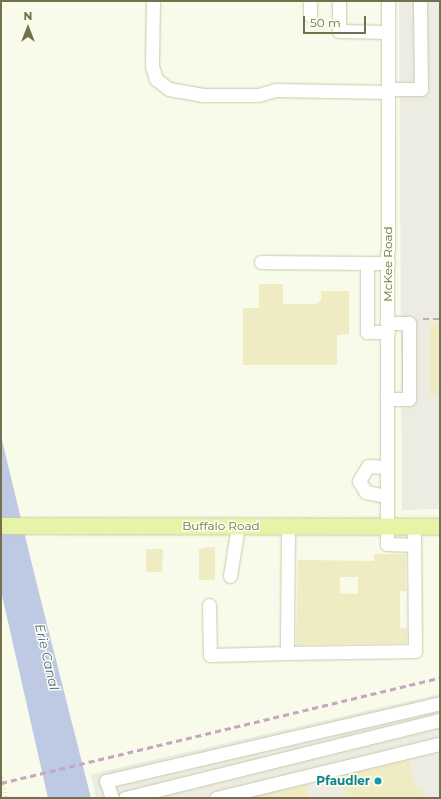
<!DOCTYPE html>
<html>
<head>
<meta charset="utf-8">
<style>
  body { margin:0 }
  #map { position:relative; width:441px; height:799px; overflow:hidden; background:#f8fbe9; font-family:Montserrat,sans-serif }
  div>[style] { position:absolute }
  .industrial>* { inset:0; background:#ecece2 }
  .water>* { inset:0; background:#becae4 }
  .building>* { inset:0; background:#efecc3 }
  .roads { filter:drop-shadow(0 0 1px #cac9ad) drop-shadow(0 0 1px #cac9ad) }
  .minor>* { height:13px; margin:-6.5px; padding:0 6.5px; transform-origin:6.5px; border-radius:6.5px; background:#fff }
  .major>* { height:16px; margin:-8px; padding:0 8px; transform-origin:8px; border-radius:8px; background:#e7f4a7 }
  .rail>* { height:2.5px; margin-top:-1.25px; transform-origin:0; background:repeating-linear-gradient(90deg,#c5a7c2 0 6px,transparent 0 10px) }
  .path-bridge>* { height:1.5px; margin-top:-0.75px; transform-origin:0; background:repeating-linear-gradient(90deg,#d4d1a5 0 1px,transparent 0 4px) }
  .dots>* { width:11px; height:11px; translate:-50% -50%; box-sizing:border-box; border:2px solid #fcfeef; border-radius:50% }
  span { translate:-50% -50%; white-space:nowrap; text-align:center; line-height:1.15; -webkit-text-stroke:3px #fcfeef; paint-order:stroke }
  .street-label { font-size:12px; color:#74704e }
  .culture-label { font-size:12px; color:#0d838f; font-weight:700 }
  .right { translate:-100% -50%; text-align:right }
  .water-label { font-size:13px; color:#53689a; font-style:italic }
  .frame { position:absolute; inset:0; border:2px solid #74704e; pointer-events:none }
  .north { position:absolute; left:8px; top:8px; width:40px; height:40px; -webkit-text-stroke:3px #fcfeef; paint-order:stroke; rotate:0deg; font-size:11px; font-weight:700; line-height:16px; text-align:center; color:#74704e }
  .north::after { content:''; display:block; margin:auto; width:14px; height:18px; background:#74704e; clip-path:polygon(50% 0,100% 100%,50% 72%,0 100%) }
  .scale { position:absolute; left:303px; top:16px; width:63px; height:18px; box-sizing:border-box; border:2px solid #74704e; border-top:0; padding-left:5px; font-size:12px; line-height:14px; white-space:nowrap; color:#74704e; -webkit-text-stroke:3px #fcfeef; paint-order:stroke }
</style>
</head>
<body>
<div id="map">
  <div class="industrial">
    <i style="clip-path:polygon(399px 1px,440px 1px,440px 509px,402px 510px)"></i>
    <i style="clip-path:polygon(440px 694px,440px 798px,96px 798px,91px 774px)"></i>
  </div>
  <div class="water">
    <i style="clip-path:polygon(1px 436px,36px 581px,91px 798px,48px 798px,1px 591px)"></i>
  </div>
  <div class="building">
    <i style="clip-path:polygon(259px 284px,283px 284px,283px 304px,316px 304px,321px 301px,321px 291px,349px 291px,349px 334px,337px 335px,337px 365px,243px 365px,243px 308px,259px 308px)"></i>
    <i style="clip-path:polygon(430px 323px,440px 323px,440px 395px,430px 395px)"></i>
    <i style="clip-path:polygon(207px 547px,215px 547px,215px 580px,199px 580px,199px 549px)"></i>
    <i style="clip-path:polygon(146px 549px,163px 549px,162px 572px,146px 572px)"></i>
    <i style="clip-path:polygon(evenodd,374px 554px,406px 554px,406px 591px,400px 591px,400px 628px,407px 628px,407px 643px,296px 645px,298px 560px,374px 561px,374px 554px,340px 577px,358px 577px,358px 594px,340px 593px,340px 577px)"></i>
    <i style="clip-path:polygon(409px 760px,416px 789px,421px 787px,424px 798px,347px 798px,341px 776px)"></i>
    <i style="clip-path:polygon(306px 785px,309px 798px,261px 798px,261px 796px)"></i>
  </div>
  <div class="roads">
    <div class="minor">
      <i style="left:153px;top:1px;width:65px;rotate:90.9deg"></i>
      <i style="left:152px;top:66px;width:14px;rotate:73deg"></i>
      <i style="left:156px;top:79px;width:16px;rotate:38deg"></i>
      <i style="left:169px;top:89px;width:36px;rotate:10deg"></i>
      <i style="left:204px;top:95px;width:54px"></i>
      <i style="left:258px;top:95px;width:19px;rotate:-16deg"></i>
      <i style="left:276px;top:90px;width:112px;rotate:1deg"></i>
      <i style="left:339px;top:1px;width:30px;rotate:90deg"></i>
      <i style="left:339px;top:31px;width:49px;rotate:1.2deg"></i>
      <i style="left:388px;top:1px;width:543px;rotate:90.11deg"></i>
      <i style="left:387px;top:544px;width:27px;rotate:2deg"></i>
      <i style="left:310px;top:15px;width:14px;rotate:-90deg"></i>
      <i style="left:388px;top:89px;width:33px"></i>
      <i style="left:421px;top:89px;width:88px;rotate:-90.7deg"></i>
      <i style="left:261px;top:262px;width:106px;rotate:0.5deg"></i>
      <i style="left:388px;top:332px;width:21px;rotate:180deg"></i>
      <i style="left:367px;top:332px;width:69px;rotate:-90deg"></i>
      <i style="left:367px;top:263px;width:21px"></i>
      <i style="left:387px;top:399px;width:22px"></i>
      <i style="left:409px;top:399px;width:76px;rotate:-90deg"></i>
      <i style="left:409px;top:323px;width:21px;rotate:180deg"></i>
      <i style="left:387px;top:467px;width:19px;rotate:-177deg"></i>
      <i style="left:368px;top:466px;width:17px;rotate:121deg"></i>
      <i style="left:359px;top:481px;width:13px;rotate:58deg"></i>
      <i style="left:366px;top:492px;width:21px;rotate:11deg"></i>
      <i style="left:288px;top:526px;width:127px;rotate:90.5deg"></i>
      <i style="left:287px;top:653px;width:128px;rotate:-0.9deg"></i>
      <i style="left:415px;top:651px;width:115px;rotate:-90.5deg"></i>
      <i style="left:230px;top:576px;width:51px;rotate:-80.9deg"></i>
      <i style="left:209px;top:605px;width:50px;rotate:88.9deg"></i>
      <i style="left:210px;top:655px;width:77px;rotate:-1.5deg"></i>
      <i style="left:112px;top:798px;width:18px;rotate:-109deg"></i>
      <i style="left:106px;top:781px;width:343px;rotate:-13.1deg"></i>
      <i style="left:125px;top:798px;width:325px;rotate:-13.9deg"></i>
      <i style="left:216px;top:798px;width:230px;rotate:-13.6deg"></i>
    </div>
    <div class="major">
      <i style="left:1px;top:526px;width:439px;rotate:0.1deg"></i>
    </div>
  </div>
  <div class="rail">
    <i style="left:423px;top:319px;width:17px"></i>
    <i style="left:1px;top:783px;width:451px;rotate:-13.5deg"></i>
  </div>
  <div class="path-bridge">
    <i style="left:1px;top:773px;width:26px;rotate:77deg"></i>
  </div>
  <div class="dots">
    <i style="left:378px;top:781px;background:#0f9aa8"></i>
  </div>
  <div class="street-label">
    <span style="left:388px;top:264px;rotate:-90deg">McKee Road</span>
    <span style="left:221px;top:526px">Buffalo Road</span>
  </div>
  <div class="culture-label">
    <span class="right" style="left:370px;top:781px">Pfaudler</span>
  </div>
  <div class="water-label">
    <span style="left:47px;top:657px;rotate:77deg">Erie Canal</span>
  </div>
  <div class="frame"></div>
  <div class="north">N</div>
  <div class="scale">50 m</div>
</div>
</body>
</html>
